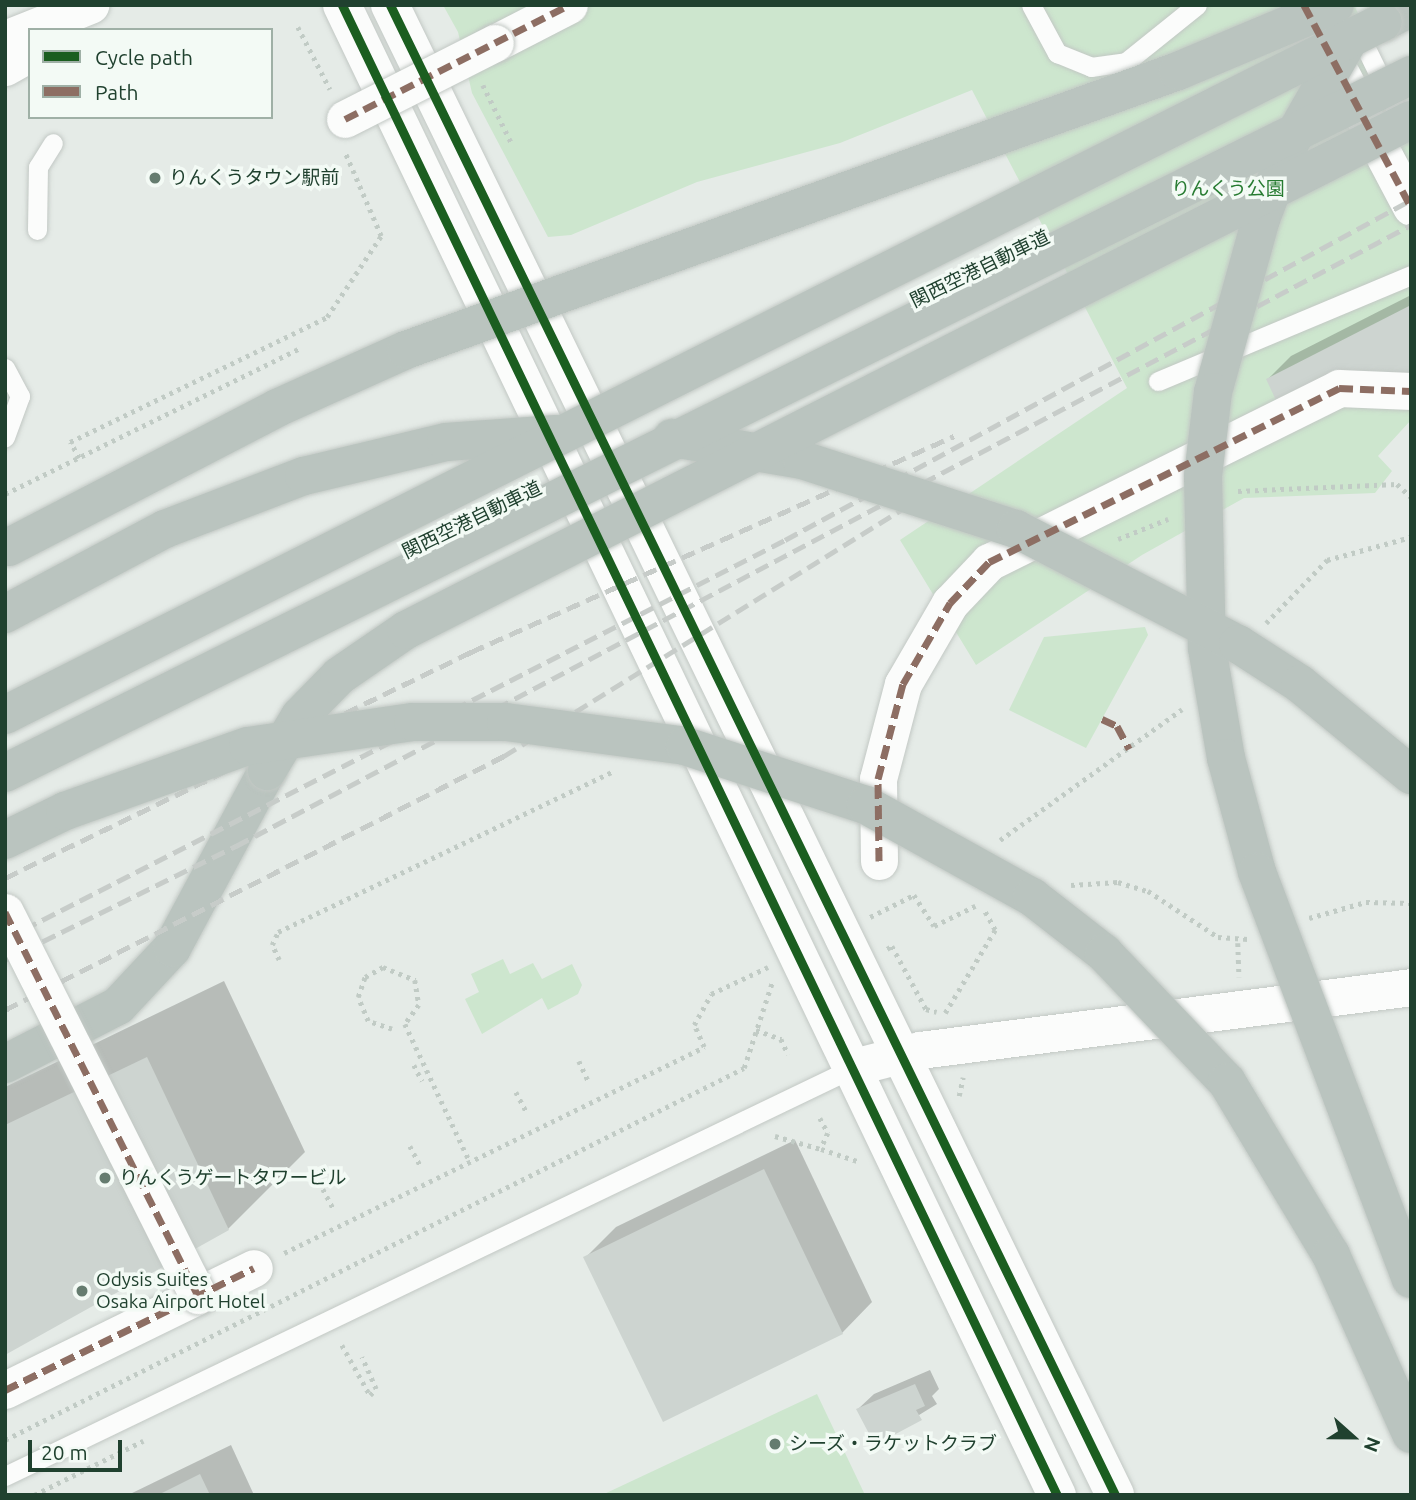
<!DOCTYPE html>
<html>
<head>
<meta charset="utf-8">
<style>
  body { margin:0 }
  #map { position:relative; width:1416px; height:1500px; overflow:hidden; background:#e5ebe7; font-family:Ubuntu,"Noto Sans JP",sans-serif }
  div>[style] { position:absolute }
  .green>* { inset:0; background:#cde6ce }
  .shadow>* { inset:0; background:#0003 }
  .building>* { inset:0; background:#cdd4d0 }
  .path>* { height:4.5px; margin-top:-2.25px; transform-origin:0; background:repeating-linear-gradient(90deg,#c1cbc5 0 3.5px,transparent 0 8.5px) }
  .roads { filter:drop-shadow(0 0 2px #c2c8c4) drop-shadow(0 0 2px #c2c8c4) }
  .lane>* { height:19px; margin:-9.5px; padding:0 9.5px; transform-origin:9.5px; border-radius:9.5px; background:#fbfcfb }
  .street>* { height:37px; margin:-18.5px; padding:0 18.5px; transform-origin:18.5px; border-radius:18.5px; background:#fbfcfb }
  .secondary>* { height:38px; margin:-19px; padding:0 19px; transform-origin:19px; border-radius:19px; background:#fbfcfb }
  .highway>* { height:38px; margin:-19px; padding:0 19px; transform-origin:19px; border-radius:19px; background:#bac4bf }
  .rail>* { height:5px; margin-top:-2.5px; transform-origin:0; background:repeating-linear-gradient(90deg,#c7ccc9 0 14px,transparent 0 21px) }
  .bridges { filter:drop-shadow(0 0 2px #c2c8c4) drop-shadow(0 0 2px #c2c8c4) }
  .street-bridge>* { height:37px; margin:-18.5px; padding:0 18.5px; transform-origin:18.5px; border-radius:18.5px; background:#fbfcfb }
  .highway-bridge>* { height:38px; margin:-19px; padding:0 19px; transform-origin:19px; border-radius:19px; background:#bac4bf }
  .quiet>* { height:7px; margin-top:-3.5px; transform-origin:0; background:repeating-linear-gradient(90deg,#8d6e63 0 14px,transparent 0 21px) }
  .cycleway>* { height:9px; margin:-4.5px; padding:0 4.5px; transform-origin:4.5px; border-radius:4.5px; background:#1b5e20 }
  .dots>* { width:19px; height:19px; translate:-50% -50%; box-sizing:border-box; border:4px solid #f3faf5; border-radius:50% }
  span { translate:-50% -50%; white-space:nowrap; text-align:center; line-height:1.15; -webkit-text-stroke:7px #f3faf5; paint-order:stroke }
  .poi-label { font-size:19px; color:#20412f }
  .left { translate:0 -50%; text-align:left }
  .park-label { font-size:19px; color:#277b31 }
  .street-label { font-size:19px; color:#20412f }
  .frame { position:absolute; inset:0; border:7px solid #20412f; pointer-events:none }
  .legend { position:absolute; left:28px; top:28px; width:245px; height:91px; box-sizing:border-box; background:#f3faf5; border:2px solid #9fb0a6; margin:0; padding:9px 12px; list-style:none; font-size:21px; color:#20412f }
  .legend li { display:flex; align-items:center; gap:14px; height:35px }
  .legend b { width:35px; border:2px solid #9fb0a6 }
  .north { position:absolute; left:1318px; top:1402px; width:70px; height:70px; -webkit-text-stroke:5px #f3faf5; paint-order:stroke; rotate:111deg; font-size:19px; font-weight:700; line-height:28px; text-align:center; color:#20412f }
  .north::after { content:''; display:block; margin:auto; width:24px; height:32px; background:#20412f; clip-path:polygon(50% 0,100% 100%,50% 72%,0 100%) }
  .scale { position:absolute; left:28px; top:1440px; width:94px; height:32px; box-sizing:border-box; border:4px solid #20412f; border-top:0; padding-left:9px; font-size:21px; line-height:24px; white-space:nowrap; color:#20412f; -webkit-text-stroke:5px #f3faf5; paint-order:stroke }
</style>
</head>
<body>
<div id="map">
  <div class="green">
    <i style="clip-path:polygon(443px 5px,1354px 5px,1411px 125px,1411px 420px,1378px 456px,1392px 471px,1375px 493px,1244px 498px,1142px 555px,976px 665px,900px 540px,1127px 388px,972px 90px,840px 143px,697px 182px,571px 235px,548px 237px,472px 93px,458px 32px)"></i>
    <i style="clip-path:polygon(1145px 627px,1148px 635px,1086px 748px,1009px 710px,1044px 637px)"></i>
    <i style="clip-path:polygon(503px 959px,510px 974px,533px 963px,542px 979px,572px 964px,582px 985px,578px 994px,548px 1010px,542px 998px,482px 1034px,465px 999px,479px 992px,471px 974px)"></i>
    <i style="clip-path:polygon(817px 1394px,865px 1495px,602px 1495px)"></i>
  </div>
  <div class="shadow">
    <i style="clip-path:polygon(1411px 295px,1411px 384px,1268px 379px,1291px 356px)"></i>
    <i style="clip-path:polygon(224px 981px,305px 1152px,228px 1229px,5px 1353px,5px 1087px)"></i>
    <i style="clip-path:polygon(795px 1140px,872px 1302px,842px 1333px,586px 1257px,616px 1227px)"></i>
    <i style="clip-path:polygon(930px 1370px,939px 1389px,932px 1396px,937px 1404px,875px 1442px,858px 1409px,874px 1394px)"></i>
    <i style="clip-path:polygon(231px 1445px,254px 1495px,128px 1495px)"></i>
  </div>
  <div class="building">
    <i style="clip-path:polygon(1411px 305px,1411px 387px,1282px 413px,1266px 379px)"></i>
    <i style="clip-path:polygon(147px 1057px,229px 1230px,5px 1355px,5px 1125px)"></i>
    <i style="clip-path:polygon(764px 1169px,843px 1334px,663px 1422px,583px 1257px)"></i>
    <i style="clip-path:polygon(915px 1384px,925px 1406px,916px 1410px,922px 1420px,875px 1445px,856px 1409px)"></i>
    <i style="clip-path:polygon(200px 1474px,210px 1495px,158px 1495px)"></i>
  </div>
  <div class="path">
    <i style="left:298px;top:27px;width:70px;rotate:62.7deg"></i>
    <i style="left:483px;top:85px;width:64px;rotate:63.8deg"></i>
    <i style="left:79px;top:458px;width:18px;rotate:-119deg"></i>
    <i style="left:70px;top:442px;width:286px;rotate:-25.9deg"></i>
    <i style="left:327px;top:317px;width:97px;rotate:-56.3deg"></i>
    <i style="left:381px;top:236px;width:90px;rotate:-113.4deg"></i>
    <i style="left:1238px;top:491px;width:159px;rotate:-2.5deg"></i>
    <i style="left:1397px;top:484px;width:19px;rotate:43deg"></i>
    <i style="left:5px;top:494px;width:331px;rotate:-26.3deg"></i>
    <i style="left:1118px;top:539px;width:54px;rotate:-21.8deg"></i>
    <i style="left:1266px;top:623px;width:88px;rotate:-45.9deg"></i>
    <i style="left:1327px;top:560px;width:87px;rotate:-15.3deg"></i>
    <i style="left:1000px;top:840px;width:224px;rotate:-35.7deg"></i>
    <i style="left:1071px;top:885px;width:47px;rotate:-3.7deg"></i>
    <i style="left:1118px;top:882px;width:31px;rotate:17deg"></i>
    <i style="left:1148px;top:891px;width:84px;rotate:33.3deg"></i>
    <i style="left:1218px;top:937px;width:30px;rotate:4deg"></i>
    <i style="left:870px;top:917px;width:49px;rotate:-26.6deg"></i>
    <i style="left:914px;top:895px;width:37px;rotate:57deg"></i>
    <i style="left:934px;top:926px;width:46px;rotate:-26deg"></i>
    <i style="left:1309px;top:918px;width:59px;rotate:-15.7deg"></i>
    <i style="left:1366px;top:902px;width:45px;rotate:1.3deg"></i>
    <i style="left:1238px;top:943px;width:34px;rotate:88deg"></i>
    <i style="left:887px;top:949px;width:6px;rotate:-31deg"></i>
    <i style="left:892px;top:946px;width:72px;rotate:61.6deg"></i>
    <i style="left:926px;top:1009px;width:11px;rotate:15deg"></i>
    <i style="left:279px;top:960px;width:17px;rotate:-115deg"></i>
    <i style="left:272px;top:945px;width:14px;rotate:-65deg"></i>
    <i style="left:278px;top:932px;width:370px;rotate:-25.6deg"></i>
    <i style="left:945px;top:1013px;width:97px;rotate:-58.9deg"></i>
    <i style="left:995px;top:930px;width:21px;rotate:-119deg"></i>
    <i style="left:392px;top:1029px;width:25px;rotate:-162deg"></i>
    <i style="left:368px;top:1021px;width:26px;rotate:-113deg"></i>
    <i style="left:358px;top:997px;width:21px;rotate:-71deg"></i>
    <i style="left:365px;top:977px;width:21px;rotate:-29deg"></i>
    <i style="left:383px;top:967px;width:35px;rotate:22deg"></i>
    <i style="left:415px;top:980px;width:25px;rotate:81deg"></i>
    <i style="left:419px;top:1005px;width:24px;rotate:126deg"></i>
    <i style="left:405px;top:1024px;width:153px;rotate:64.8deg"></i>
    <i style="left:756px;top:1030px;width:27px;rotate:20deg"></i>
    <i style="left:781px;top:1039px;width:17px;rotate:65deg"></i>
    <i style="left:579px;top:1061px;width:23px;rotate:65deg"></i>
    <i style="left:414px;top:1065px;width:18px;rotate:63deg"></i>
    <i style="left:516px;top:1092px;width:24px;rotate:62deg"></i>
    <i style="left:959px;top:1096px;width:19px;rotate:-78deg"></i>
    <i style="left:820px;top:1118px;width:17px;rotate:62deg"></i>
    <i style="left:828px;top:1133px;width:17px;rotate:114deg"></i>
    <i style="left:821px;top:1149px;width:41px;rotate:18.4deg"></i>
    <i style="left:775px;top:1136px;width:48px;rotate:15.8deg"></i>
    <i style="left:410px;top:1146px;width:24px;rotate:62deg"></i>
    <i style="left:323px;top:1189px;width:24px;rotate:62deg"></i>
    <i style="left:284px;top:1253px;width:468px;rotate:-26.1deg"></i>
    <i style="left:704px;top:1047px;width:24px;rotate:-114deg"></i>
    <i style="left:694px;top:1025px;width:35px;rotate:-61deg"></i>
    <i style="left:711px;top:994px;width:63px;rotate:-25.3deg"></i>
    <i style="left:342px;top:1345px;width:57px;rotate:60.8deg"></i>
    <i style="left:370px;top:1395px;width:8px;rotate:-45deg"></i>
    <i style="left:376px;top:1389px;width:35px;rotate:-114deg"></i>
    <i style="left:5px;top:1440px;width:827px;rotate:-26.72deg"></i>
    <i style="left:744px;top:1068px;width:89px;rotate:-71.8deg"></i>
    <i style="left:34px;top:1495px;width:122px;rotate:-26.4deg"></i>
  </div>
  <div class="roads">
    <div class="lane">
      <i style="left:1031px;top:5px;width:55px;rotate:61.6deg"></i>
      <i style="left:1057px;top:53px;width:37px;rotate:22deg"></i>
      <i style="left:1091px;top:67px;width:35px;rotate:-8deg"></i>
      <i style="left:1126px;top:62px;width:91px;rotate:-38.8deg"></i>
      <i style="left:1356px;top:28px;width:114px;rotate:63.9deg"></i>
      <i style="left:37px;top:230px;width:63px;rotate:-89.1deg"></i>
      <i style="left:38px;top:167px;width:28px;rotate:-58deg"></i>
      <i style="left:5px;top:368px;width:32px;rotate:62deg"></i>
      <i style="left:20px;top:396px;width:44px;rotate:110.1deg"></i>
      <i style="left:1158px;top:381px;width:274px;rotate:-22.7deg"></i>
      <i style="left:5px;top:1476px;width:946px;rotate:-25.7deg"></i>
    </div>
    <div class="street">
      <i style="left:5px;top:39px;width:92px;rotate:-21.8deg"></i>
      <i style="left:495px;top:43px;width:83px;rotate:-27.2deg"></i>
      <i style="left:5px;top:67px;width:29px;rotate:-29deg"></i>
      <i style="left:1341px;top:74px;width:150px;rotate:62.2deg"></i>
      <i style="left:879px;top:861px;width:82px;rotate:-90.7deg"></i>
      <i style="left:878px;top:779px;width:98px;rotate:-75.3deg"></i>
      <i style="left:903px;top:684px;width:94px;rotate:-59.9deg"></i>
      <i style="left:950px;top:603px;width:57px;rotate:-46.4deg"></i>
      <i style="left:989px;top:562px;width:391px;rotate:-26.4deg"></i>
      <i style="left:1339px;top:388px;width:72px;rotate:2.4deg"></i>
      <i style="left:857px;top:1066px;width:65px;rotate:-14.3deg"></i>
      <i style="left:920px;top:1050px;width:495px;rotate:-7.3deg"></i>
      <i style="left:5px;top:1390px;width:277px;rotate:-26.1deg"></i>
    </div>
    <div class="secondary">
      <i style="left:342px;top:5px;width:1653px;rotate:64.37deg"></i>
      <i style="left:390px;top:5px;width:1657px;rotate:64.05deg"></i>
    </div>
    <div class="highway">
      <i style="left:1383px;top:22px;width:31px;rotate:-27deg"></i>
      <i style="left:5px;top:1064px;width:127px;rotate:-27.2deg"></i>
      <i style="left:118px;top:1006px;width:79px;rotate:-47deg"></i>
      <i style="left:172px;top:948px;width:201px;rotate:-61.8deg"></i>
    </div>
  </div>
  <div class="rail">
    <i style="left:5px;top:878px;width:518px;rotate:-25.87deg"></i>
    <i style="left:471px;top:652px;width:529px;rotate:-24.09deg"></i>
    <i style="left:5px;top:939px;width:876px;rotate:-27.09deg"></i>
    <i style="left:785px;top:540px;width:712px;rotate:-28.51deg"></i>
    <i style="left:5px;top:960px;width:258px;rotate:-26.3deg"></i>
    <i style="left:236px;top:846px;width:1329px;rotate:-27.86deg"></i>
    <i style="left:5px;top:1010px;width:560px;rotate:-26.98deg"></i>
    <i style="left:504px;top:756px;width:490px;rotate:-31.8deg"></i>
  </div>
  <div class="bridges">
    <div class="street-bridge">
      <i style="left:345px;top:119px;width:168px;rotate:-26.9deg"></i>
      <i style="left:5px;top:912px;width:429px;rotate:63.3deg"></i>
    </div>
    <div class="highway-bridge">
      <i style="left:1348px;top:41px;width:117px;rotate:119.6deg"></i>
      <i style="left:1290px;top:143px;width:81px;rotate:110.9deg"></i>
      <i style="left:1261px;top:219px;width:180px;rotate:105.5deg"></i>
      <i style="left:1213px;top:392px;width:85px;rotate:96.8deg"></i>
      <i style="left:1203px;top:476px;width:172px;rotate:88.7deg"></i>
      <i style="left:1207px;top:648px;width:112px;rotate:80.2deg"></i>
      <i style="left:1226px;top:758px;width:118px;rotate:74.8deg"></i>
      <i style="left:1257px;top:872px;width:435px;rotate:69.3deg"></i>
      <i style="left:672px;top:438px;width:132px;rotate:9.6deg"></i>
      <i style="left:802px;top:460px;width:225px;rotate:17.9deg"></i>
      <i style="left:1016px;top:529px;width:250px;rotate:27.4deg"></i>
      <i style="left:1238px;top:644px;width:74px;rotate:32.8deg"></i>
      <i style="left:1300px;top:684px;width:144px;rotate:39.3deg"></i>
      <i style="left:9px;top:547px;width:302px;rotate:-27.4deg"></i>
      <i style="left:277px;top:408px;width:141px;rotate:-24.2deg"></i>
      <i style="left:406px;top:350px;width:821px;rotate:-19.87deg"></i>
      <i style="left:1178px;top:71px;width:170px;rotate:-22.8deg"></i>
      <i style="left:5px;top:614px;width:181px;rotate:-28deg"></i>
      <i style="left:165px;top:529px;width:149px;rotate:-20.9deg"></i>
      <i style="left:304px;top:476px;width:146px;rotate:-13.5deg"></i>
      <i style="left:446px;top:442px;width:110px;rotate:-4.2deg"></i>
      <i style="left:5px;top:715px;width:1542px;rotate:-26.7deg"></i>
      <i style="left:267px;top:771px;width:64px;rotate:-59deg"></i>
      <i style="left:300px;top:716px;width:56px;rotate:-45.7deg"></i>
      <i style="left:339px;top:676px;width:81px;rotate:-34.5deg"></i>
      <i style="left:406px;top:630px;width:1127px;rotate:-26.91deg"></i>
      <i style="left:5px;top:773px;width:1570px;rotate:-26.4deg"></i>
      <i style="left:5px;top:840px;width:67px;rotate:-25.8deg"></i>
      <i style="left:65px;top:811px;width:194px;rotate:-19.6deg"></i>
      <i style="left:248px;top:746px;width:167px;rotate:-8.3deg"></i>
      <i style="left:413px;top:722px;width:93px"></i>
      <i style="left:506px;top:722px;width:181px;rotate:7.6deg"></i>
      <i style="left:685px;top:746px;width:190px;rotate:18.1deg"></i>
      <i style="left:866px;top:805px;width:190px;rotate:29deg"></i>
      <i style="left:1032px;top:897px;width:91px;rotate:37.9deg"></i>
      <i style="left:1104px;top:953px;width:178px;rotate:46.4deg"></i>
      <i style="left:1227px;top:1082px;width:202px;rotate:59deg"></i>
      <i style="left:1331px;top:1255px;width:196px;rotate:65.9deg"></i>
    </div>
  </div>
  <div class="quiet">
    <i style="left:1304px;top:5px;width:229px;rotate:62.1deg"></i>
    <i style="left:345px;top:119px;width:251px;rotate:-27deg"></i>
    <i style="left:1102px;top:719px;width:17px;rotate:25deg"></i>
    <i style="left:1117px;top:726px;width:26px;rotate:62deg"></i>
    <i style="left:879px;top:861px;width:82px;rotate:-90.7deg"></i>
    <i style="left:878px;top:779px;width:98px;rotate:-75.3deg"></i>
    <i style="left:903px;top:684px;width:94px;rotate:-59.9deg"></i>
    <i style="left:950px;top:603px;width:57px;rotate:-46.4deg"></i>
    <i style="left:989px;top:562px;width:391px;rotate:-26.4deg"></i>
    <i style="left:1339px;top:388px;width:72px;rotate:2.4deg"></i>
    <i style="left:5px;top:912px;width:429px;rotate:63.3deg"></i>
    <i style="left:5px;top:1390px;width:277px;rotate:-26.1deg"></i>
  </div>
  <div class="cycleway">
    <i style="left:342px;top:5px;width:1653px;rotate:64.37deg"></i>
    <i style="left:390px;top:5px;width:1657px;rotate:64.05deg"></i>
  </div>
  <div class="dots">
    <i style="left:155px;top:178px;background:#657c6f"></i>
    <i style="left:105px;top:1178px;background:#657c6f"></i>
    <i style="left:82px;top:1291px;background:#657c6f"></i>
    <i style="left:775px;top:1444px;background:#657c6f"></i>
  </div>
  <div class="poi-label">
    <span class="left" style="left:169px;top:178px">りんくうタウン駅前</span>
    <span class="left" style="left:119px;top:1178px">りんくうゲートタワービル</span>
    <span class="left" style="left:96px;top:1291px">Odysis Suites<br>Osaka Airport Hotel</span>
    <span class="left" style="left:789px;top:1444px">シーズ・ラケットクラブ</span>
  </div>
  <div class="park-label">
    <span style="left:1228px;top:189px">りんくう公園</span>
  </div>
  <div class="street-label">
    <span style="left:980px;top:269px;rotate:-26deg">関西空港自動車道</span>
    <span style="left:472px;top:520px;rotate:-26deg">関西空港自動車道</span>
  </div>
  <div class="frame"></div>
  <ul class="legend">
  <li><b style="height:9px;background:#1b5e20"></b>Cycle path</li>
  <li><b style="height:9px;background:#8d6e63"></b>Path</li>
  </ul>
  <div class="north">N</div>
  <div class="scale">20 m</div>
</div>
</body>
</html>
